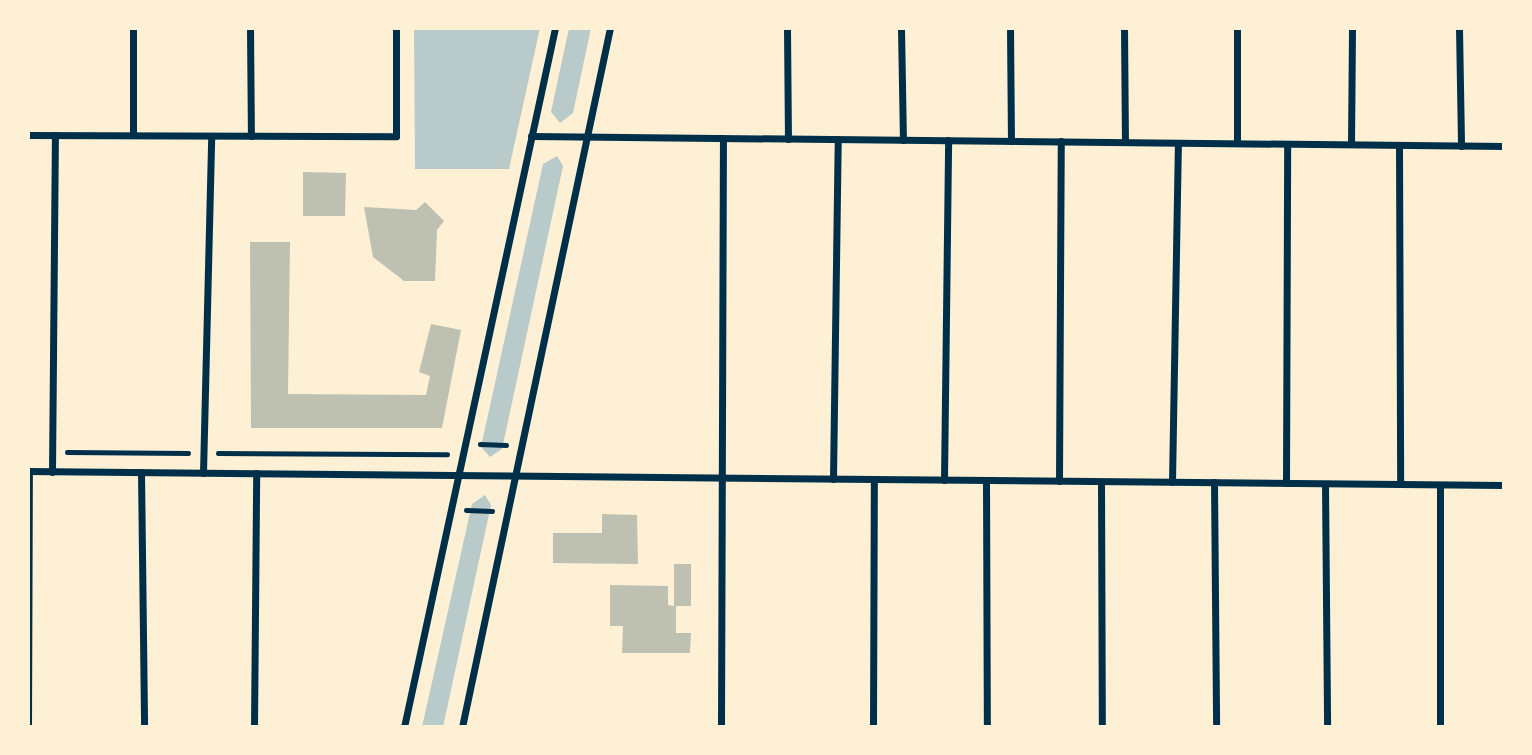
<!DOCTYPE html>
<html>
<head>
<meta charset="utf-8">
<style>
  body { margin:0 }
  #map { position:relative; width:1532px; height:755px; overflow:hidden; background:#fdf0d5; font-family:Overpass,sans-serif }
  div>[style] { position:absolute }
  .green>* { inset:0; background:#b9caca }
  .building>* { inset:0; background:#bec0b2 }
  .path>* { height:4.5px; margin:-2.25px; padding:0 2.25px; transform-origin:2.25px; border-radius:2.25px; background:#003049 }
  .minor>* { height:7px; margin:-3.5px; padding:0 3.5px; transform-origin:3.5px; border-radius:3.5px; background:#003049 }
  span { translate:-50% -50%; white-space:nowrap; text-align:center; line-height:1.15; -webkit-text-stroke:7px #fdf0d5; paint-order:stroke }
  .frame { position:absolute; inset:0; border:30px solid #fdf0d5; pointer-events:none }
</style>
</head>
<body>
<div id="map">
  <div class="green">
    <i style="clip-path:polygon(414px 28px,540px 28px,509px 169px,415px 169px)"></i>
    <i style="clip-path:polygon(569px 28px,591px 28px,573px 113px,560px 123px,551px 112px)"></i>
    <i style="clip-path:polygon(557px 156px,563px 166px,502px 449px,490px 457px,481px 447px,543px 164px)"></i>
    <i style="clip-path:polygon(485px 495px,491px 505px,443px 727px,422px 727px,472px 504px)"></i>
  </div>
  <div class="building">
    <i style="clip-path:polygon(303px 172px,346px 173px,345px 216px,303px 216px)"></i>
    <i style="clip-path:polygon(425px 202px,444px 221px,437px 230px,435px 281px,404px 281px,373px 257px,364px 207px,416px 210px)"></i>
    <i style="clip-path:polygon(250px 242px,290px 242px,288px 394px,426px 395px,430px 376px,419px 372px,431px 324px,461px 330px,442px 428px,251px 428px)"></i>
    <i style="clip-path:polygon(602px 514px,637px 515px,638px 564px,553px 563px,553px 533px,602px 533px)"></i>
    <i style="clip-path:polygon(674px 564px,691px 564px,691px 606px,676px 606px,676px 633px,691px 633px,690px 653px,622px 653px,623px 626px,610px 626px,610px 585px,668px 586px,668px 605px,674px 606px)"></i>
  </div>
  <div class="path">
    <i style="left:480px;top:444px;width:26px;rotate:2deg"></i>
    <i style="left:67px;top:452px;width:121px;rotate:0.5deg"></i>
    <i style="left:218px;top:453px;width:229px;rotate:0.3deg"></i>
    <i style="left:466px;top:510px;width:26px;rotate:2deg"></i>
  </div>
  <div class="minor">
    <i style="left:133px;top:28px;width:107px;rotate:90deg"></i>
    <i style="left:250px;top:28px;width:108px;rotate:89.5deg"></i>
    <i style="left:787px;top:28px;width:111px;rotate:89.5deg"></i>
    <i style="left:901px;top:28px;width:112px;rotate:89deg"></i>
    <i style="left:1010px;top:28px;width:113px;rotate:89.5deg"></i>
    <i style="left:1124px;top:28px;width:114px;rotate:89.5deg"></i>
    <i style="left:1459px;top:28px;width:118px;rotate:89deg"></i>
    <i style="left:28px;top:135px;width:368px;rotate:0.2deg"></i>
    <i style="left:396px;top:136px;width:108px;rotate:-90deg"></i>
    <i style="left:531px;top:136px;width:973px;rotate:0.59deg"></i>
    <i style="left:1237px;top:143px;width:115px;rotate:-90deg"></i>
    <i style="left:1351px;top:144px;width:116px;rotate:-89.5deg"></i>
    <i style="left:1399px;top:145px;width:339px;rotate:89.8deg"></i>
    <i style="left:28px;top:471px;width:1476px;rotate:0.54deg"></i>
    <i style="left:52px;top:472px;width:337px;rotate:-89.5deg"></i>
    <i style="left:141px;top:472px;width:255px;rotate:89.3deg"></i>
    <i style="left:203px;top:473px;width:337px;rotate:-88.6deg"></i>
    <i style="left:833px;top:479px;width:340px;rotate:-89.2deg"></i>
    <i style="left:944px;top:480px;width:340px;rotate:-89.3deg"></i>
    <i style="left:986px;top:480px;width:247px;rotate:89.8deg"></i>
    <i style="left:1059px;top:481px;width:340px;rotate:-89.7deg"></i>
    <i style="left:1101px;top:482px;width:245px;rotate:89.8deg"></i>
    <i style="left:1172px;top:482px;width:339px;rotate:-89deg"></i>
    <i style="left:1214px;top:482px;width:245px;rotate:89.5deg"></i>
    <i style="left:1286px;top:483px;width:339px;rotate:-89.8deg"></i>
    <i style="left:1325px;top:484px;width:243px;rotate:89.5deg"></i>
    <i style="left:1440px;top:485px;width:242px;rotate:90deg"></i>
    <i style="left:28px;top:727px;width:256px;rotate:-89.8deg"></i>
    <i style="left:254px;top:727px;width:254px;rotate:-89.5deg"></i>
    <i style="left:404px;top:727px;width:715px;rotate:-77.81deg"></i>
    <i style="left:462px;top:727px;width:714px;rotate:-78.05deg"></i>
    <i style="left:721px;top:727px;width:589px;rotate:-89.81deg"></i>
    <i style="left:873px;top:727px;width:247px;rotate:-89.8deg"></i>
  </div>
  <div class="frame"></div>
</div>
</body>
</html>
